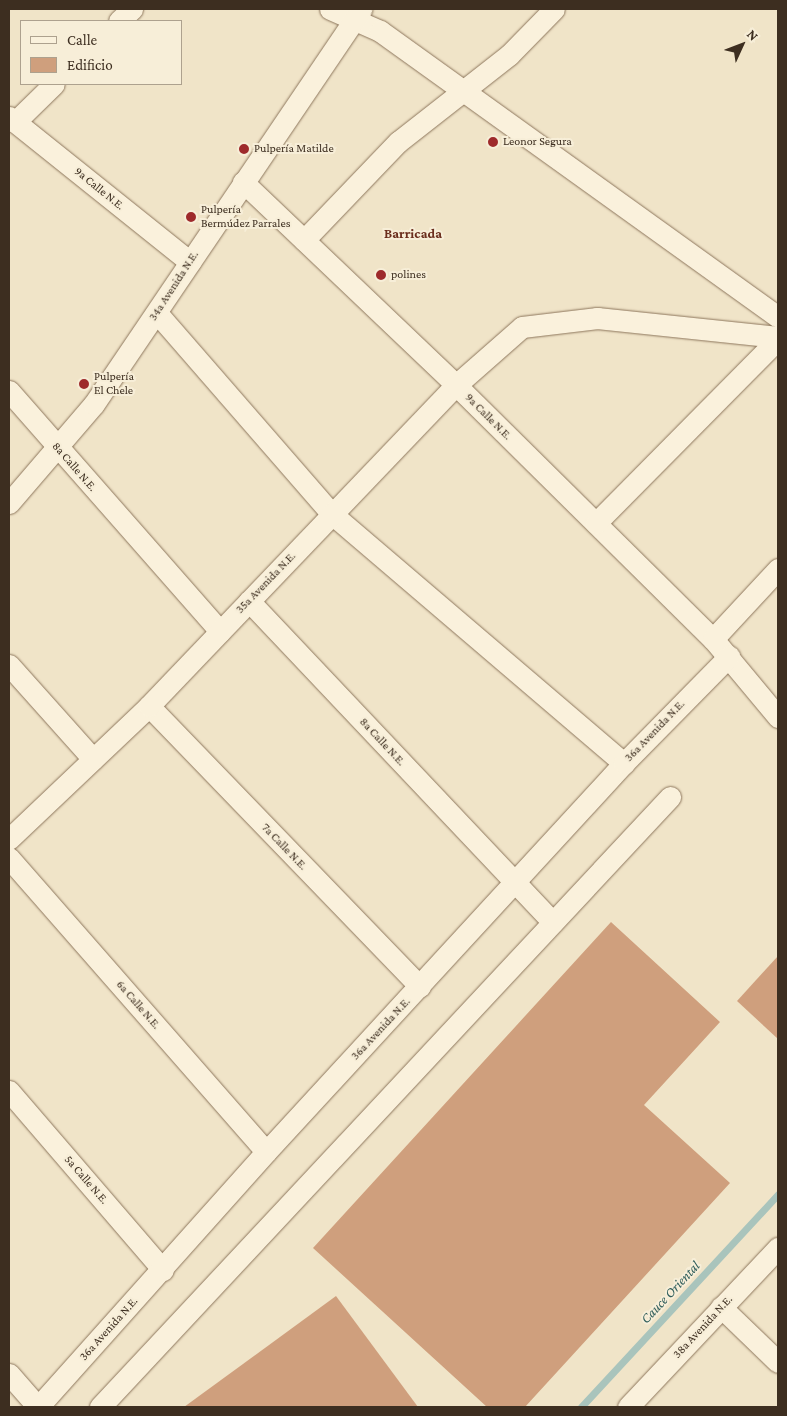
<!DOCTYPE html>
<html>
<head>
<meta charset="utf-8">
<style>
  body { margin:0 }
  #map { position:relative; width:787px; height:1416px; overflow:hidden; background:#f0e4c8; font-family:"Crimson Pro",serif }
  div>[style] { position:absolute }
  .stream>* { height:7px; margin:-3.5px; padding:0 3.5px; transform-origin:3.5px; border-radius:3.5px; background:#a9c4bc }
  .building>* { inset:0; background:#cf9f7d }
  .roads { filter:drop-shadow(0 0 1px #8d765c) drop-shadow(0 0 1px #8d765c) }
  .minor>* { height:21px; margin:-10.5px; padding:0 10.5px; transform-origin:10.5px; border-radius:10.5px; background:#faf1dc }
  .dots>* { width:14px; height:14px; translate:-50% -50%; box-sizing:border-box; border:2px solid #f7eed8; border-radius:50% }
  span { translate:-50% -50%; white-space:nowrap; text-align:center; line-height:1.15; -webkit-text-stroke:4px #f7eed8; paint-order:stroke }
  .poi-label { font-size:12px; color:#3d2e20 }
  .left { translate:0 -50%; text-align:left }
  .street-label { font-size:12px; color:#3d2e20 }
  .neighbourhood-label { font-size:14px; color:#6b2e1e; font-weight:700 }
  .water-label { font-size:14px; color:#2f5d5a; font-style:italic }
  .frame { position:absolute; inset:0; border:10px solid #3d2e20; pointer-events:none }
  .legend { position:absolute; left:20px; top:20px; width:162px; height:65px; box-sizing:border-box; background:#f7eed8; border:1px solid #ada18e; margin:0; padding:6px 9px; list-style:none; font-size:15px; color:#3d2e20 }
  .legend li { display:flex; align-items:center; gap:10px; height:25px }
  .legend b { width:25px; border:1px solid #ada18e }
  .north { position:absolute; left:717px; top:20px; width:50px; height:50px; -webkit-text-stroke:4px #f7eed8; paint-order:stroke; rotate:47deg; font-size:14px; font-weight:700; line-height:20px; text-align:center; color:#3d2e20 }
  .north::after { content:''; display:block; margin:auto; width:18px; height:22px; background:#3d2e20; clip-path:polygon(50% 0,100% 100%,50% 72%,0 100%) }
</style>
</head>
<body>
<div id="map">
  <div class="stream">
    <i style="left:581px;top:1407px;width:290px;rotate:-47.2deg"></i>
  </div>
  <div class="building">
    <i style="clip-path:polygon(611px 922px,720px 1022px,644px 1105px,730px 1183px,525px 1407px,487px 1407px,313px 1248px)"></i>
    <i style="clip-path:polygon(778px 956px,778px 1039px,737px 1001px)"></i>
    <i style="clip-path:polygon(336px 1296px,418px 1407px,184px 1407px)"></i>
  </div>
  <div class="roads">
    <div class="minor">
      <i style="left:330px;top:9px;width:55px;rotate:23.7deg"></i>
      <i style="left:380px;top:31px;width:490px;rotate:35.7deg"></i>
      <i style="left:119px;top:21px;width:18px;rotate:-43deg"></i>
      <i style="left:9px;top:117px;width:232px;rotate:38.7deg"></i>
      <i style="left:15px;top:122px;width:54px;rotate:-44.3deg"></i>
      <i style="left:243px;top:182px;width:294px;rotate:43.6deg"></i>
      <i style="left:456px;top:385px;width:361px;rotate:44.7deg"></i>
      <i style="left:713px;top:639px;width:102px;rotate:50.2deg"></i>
      <i style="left:304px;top:240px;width:136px;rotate:-46.2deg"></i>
      <i style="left:398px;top:142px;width:141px;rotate:-38.1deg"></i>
      <i style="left:509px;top:55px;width:64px;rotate:-45.6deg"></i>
      <i style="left:157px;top:313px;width:267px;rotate:49deg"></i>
      <i style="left:332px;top:514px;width:384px;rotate:40.5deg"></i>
      <i style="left:9px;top:391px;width:320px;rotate:48.7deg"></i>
      <i style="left:9px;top:503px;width:130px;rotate:-49.4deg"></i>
      <i style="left:94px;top:404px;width:477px;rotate:-55.9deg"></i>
      <i style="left:596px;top:523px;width:259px;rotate:-45.3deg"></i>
      <i style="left:249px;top:601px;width:442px;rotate:46.6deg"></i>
      <i style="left:713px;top:639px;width:96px;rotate:-47.1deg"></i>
      <i style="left:9px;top:665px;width:126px;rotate:48.2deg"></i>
      <i style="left:149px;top:706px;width:390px;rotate:46deg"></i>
      <i style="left:9px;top:839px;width:193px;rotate:-43.5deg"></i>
      <i style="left:149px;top:706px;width:444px;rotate:-46.3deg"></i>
      <i style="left:456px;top:385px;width:88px;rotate:-41.3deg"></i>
      <i style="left:522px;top:327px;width:76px;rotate:-6.8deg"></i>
      <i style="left:597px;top:318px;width:182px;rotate:6deg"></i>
      <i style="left:9px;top:858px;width:390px;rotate:48.8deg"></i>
      <i style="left:9px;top:1091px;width:236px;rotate:49.3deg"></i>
      <i style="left:721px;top:1307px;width:79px;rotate:44deg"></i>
      <i style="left:9px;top:1374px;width:44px;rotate:48.7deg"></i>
      <i style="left:38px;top:1407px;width:342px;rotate:-48.2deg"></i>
      <i style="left:266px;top:1152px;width:529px;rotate:-47.38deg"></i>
      <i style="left:624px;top:763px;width:150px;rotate:-45.5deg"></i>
      <i style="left:100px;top:1407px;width:835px;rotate:-46.94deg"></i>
      <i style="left:628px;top:1407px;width:219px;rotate:-46.7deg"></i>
    </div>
  </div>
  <div class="dots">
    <i style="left:493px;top:142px;background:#9e2a2b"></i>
    <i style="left:244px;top:149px;background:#9e2a2b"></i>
    <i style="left:191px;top:217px;background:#9e2a2b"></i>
    <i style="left:381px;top:275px;background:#9e2a2b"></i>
    <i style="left:84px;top:384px;background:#9e2a2b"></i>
  </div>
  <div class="poi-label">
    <span class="left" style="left:503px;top:142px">Leonor Segura</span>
    <span class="left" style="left:254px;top:149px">Pulpería Matilde</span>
    <span class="left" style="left:201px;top:217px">Pulpería<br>Bermúdez Parrales</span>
    <span class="left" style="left:391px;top:275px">polines</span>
    <span class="left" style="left:94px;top:384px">Pulpería<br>El Chele</span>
  </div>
  <div class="street-label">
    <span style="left:99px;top:189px;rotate:39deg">9a Calle N.E.</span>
    <span style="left:174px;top:286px;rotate:-57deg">34a Avenida N.E.</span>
    <span style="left:488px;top:417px;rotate:45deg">9a Calle N.E.</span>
    <span style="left:74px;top:467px;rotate:49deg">8a Calle N.E.</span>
    <span style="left:266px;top:583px;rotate:-46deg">35a Avenida N.E.</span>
    <span style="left:655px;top:731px;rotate:-46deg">36a Avenida N.E.</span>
    <span style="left:382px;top:742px;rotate:47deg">8a Calle N.E.</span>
    <span style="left:284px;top:847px;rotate:46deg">7a Calle N.E.</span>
    <span style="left:138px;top:1005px;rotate:49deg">6a Calle N.E.</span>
    <span style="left:381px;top:1029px;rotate:-47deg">36a Avenida N.E.</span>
    <span style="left:86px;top:1180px;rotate:49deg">5a Calle N.E.</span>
    <span style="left:703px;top:1327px;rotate:-47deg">38a Avenida N.E.</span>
    <span style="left:109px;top:1329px;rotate:-48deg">36a Avenida N.E.</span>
  </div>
  <div class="neighbourhood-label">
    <span style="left:413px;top:233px">Barricada</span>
  </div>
  <div class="water-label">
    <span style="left:670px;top:1292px;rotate:-47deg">Cauce Oriental</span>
  </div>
  <div class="frame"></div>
  <ul class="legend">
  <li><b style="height:6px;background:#faf1dc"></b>Calle</li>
  <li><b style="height:14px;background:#cf9f7d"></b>Edificio</li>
  </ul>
  <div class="north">N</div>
</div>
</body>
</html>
